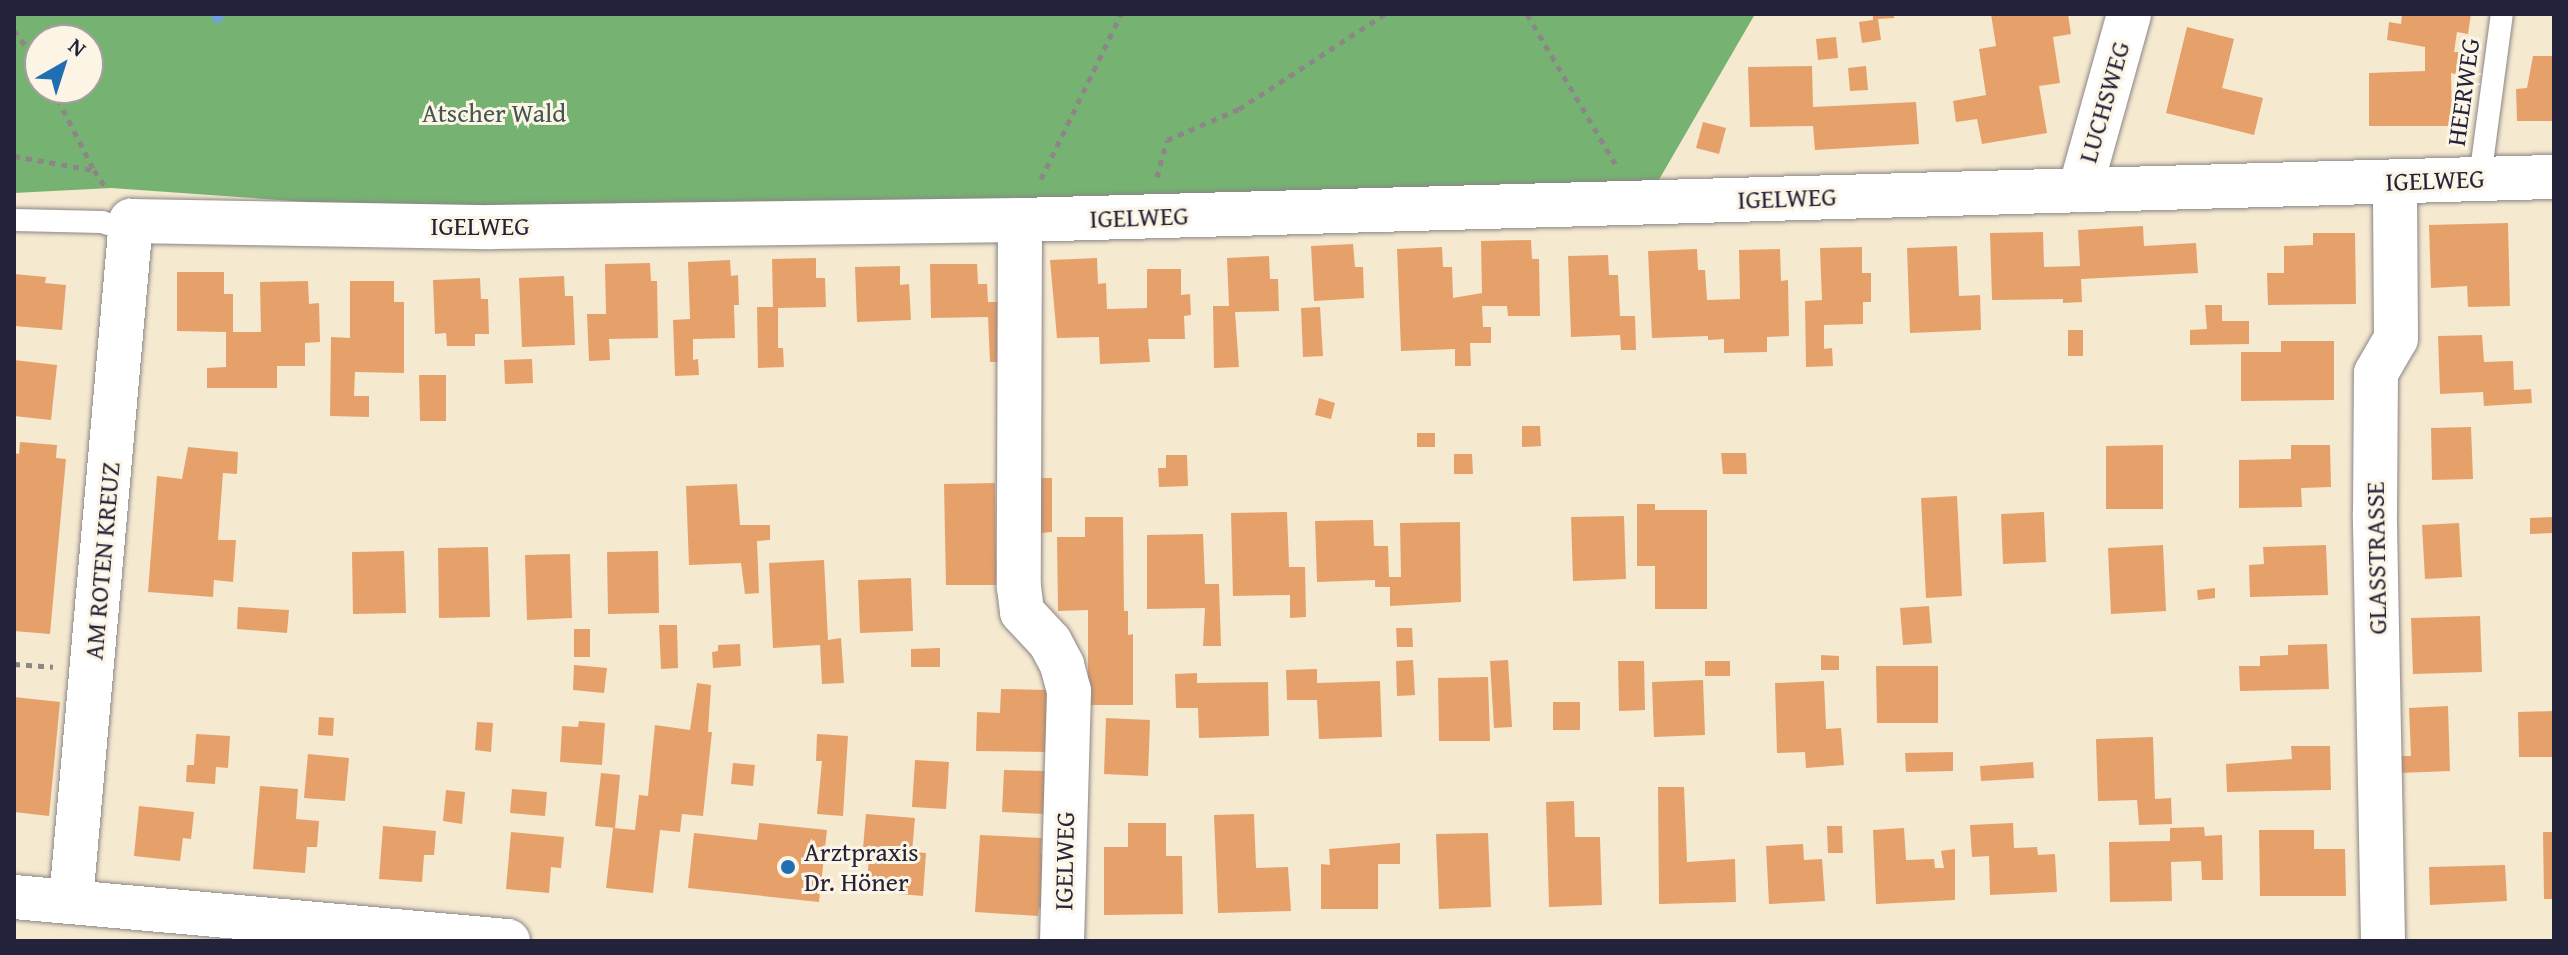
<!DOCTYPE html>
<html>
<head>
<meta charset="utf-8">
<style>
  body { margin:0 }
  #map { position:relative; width:2568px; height:955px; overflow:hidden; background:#f5e9d0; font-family:"Gentium Book Plus",serif }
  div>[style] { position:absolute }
  .forest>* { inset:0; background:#76b272 }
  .stream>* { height:11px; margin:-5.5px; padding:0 5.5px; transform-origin:5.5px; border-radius:5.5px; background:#6ea4db }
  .building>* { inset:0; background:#e6a16b }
  .path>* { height:5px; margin-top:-2.5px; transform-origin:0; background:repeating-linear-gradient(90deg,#8c8686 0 6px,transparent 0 12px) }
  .roads { filter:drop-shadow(0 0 2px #8c8686) drop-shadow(0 0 2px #8c8686) }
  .service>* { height:22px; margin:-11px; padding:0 11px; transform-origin:11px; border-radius:11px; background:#fff }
  .minor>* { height:44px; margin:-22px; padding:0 22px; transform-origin:22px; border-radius:22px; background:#fff }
  .secondary>* { height:44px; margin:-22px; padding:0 22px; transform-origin:22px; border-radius:22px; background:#fff }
  .dots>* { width:22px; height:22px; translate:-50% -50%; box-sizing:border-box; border:4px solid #fcf5e5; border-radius:50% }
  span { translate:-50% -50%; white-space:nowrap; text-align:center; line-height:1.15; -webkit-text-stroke:6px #fcf5e5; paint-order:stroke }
  .street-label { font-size:26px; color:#22223b }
  .park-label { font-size:26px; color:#445651 }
  .poi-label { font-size:26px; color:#22223b }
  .left { translate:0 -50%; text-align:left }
  .frame { position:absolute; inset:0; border:16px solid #22223b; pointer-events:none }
  .north { position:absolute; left:24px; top:24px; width:80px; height:80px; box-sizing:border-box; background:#fcf5e5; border:2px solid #a5a1a1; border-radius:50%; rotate:39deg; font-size:22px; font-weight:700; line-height:32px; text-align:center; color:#22223b }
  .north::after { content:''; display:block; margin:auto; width:28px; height:36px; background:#1f6fb2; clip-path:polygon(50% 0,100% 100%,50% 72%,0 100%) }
</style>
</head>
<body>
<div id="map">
  <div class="forest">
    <i style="clip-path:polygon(evenodd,14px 14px,1755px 14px,1653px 190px,490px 215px,111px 188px,14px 193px,14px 14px,40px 40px,88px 40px,88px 88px,40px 88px,40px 40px)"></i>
  </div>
  <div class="stream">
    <i style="left:217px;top:17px;width:3px;rotate:-72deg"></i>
  </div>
  <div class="building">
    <i style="clip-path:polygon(1873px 14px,1894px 14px,1894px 18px,1878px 19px,1881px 40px,1862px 43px,1859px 22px,1873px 20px)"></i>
    <i style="clip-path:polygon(1991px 14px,2068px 14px,2071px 34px,2053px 37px,2060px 83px,2039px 86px,2047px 133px,1982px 144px,1977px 119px,1956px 122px,1953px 101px,1986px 95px,1979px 49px,1996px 46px)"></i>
    <i style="clip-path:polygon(2402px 14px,2471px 14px,2468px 34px,2457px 32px,2454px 52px,2458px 52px,2458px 75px,2451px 73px,2452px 126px,2369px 126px,2369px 73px,2425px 71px,2425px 47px,2387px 40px,2389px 22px,2401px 24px)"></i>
    <i style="clip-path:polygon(2187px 27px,2234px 39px,2222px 88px,2263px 98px,2254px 135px,2166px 113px)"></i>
    <i style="clip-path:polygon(1836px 37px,1838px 58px,1818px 60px,1816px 39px)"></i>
    <i style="clip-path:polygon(2533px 56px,2554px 56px,2554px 121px,2517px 121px,2516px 89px,2527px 88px)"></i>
    <i style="clip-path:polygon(1812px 66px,1813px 107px,1916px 102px,1919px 144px,1815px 150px,1813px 126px,1750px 127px,1748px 67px)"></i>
    <i style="clip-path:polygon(1866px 66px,1868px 90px,1850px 91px,1848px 68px)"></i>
    <i style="clip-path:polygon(1703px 122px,1726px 128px,1719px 154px,1696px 148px)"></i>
    <i style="clip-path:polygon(2508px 223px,2510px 306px,2468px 307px,2467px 286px,2431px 288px,2429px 225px)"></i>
    <i style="clip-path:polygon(2143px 226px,2144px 246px,2196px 243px,2198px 273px,2081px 279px,2082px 302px,2063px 303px,2063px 299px,1992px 300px,1990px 233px,2043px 232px,2044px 267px,2080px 266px,2078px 230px)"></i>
    <i style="clip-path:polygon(2313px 233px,2355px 233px,2356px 304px,2268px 305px,2267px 273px,2284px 273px,2284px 246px,2313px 245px)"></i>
    <i style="clip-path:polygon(1531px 240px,1532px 259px,1539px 259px,1540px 316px,1508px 316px,1507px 306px,1482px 306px,1483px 327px,1491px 327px,1491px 343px,1470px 343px,1471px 366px,1455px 366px,1455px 349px,1401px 351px,1397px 249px,1442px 247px,1443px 267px,1452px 267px,1453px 298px,1482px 293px,1481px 241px)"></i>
    <i style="clip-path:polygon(1353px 244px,1355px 267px,1363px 267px,1364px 298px,1314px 301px,1311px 246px)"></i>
    <i style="clip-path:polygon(1957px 246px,1959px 296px,1980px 295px,1981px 330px,1910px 333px,1907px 248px)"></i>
    <i style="clip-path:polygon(1862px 247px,1862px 273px,1871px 273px,1871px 302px,1863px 302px,1863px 324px,1824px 325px,1824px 349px,1832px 348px,1833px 366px,1806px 367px,1805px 301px,1822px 300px,1820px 248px)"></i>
    <i style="clip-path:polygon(1697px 249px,1698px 270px,1705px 270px,1707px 300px,1740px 299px,1739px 250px,1780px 249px,1781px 281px,1788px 280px,1789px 336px,1767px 337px,1767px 352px,1724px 353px,1724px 339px,1708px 340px,1708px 336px,1652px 338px,1648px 251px)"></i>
    <i style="clip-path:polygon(1608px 255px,1609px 275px,1618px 275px,1620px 316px,1635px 316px,1636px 350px,1621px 350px,1620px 335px,1571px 337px,1568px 256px)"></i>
    <i style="clip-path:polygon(1269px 256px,1270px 279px,1278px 279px,1279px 311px,1235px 312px,1239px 367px,1214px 368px,1213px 306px,1229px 306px,1227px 258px)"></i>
    <i style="clip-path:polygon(816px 258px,816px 278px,825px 278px,826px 307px,778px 308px,778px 348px,783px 348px,784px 367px,758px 368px,757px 307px,773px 307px,772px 259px)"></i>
    <i style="clip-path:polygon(1097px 258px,1098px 284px,1106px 283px,1107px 309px,1147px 308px,1147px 269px,1181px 269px,1181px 295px,1190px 294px,1191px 315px,1184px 316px,1185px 339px,1148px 339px,1150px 362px,1100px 364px,1099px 337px,1057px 338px,1050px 260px)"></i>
    <i style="clip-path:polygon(730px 260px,731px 276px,738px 275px,739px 305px,734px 305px,735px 338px,693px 339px,693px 360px,698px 359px,699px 375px,675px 376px,673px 320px,690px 319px,688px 262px)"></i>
    <i style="clip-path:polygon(650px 263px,651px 281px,657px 281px,658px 338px,609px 339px,610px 360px,589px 361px,587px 314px,606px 314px,605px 264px)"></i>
    <i style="clip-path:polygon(930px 264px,977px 264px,978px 284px,987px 284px,988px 302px,1008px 302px,1010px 362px,990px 362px,988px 317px,931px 318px)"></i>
    <i style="clip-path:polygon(900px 266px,900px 285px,909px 284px,911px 320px,857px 322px,855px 267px)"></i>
    <i style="clip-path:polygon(177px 272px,224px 272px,224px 294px,233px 294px,233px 332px,261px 332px,260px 282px,308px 281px,309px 304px,319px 303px,320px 342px,305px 343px,305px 366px,277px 366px,277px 388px,207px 388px,207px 368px,226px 367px,226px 332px,177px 331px)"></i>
    <i style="clip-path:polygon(14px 274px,46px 277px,45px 283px,66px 285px,62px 330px,14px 326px)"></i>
    <i style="clip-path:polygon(564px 276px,565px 296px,573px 296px,575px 345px,522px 347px,519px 278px)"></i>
    <i style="clip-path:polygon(480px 278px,481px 299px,488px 299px,489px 334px,475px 334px,475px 346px,447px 346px,446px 333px,435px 334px,433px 280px)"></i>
    <i style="clip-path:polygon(350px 281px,394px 281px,394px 302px,404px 302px,404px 373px,355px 372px,354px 396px,369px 396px,369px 417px,330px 416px,331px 337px,350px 338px)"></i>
    <i style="clip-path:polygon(2205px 305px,2222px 305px,2222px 321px,2249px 321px,2249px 344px,2190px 345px,2190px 330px,2207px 329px)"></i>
    <i style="clip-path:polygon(1320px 307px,1323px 356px,1303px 357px,1301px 308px)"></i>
    <i style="clip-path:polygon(2068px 330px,2083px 330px,2083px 356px,2068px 356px)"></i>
    <i style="clip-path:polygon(2482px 335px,2484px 362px,2513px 361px,2514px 390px,2531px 389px,2532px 403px,2484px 406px,2483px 392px,2440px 394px,2438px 336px)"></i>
    <i style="clip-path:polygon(2281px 341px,2334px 341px,2334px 400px,2241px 401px,2241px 352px,2281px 352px)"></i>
    <i style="clip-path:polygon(532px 359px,533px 383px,505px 384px,504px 360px)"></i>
    <i style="clip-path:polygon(14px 360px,57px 365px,51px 420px,14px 416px)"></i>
    <i style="clip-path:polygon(419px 375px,446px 375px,446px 421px,420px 421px)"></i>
    <i style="clip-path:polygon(1319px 398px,1335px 403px,1331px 419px,1315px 415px)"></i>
    <i style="clip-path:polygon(1522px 426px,1540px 426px,1541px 446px,1522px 447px)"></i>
    <i style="clip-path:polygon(2471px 427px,2473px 479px,2432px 480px,2431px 428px)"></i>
    <i style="clip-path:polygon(1417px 433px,1435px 433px,1435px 447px,1417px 447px)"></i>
    <i style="clip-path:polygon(20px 442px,57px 445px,56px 458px,66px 459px,50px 634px,14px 631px,14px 453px,19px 454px)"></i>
    <i style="clip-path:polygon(2163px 445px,2163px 509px,2106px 509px,2106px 446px)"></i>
    <i style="clip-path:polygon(2291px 445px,2330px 445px,2331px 487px,2301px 488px,2302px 507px,2239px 508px,2239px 460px,2291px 459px)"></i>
    <i style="clip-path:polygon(188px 447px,238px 452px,237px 474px,223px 473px,218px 540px,236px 540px,233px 582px,214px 580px,213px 597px,148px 592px,157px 476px,182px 479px)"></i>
    <i style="clip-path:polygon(1721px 453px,1746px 453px,1747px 474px,1723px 474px)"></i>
    <i style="clip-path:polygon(1454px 454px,1472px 454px,1473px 474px,1454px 474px)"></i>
    <i style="clip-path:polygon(1166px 455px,1187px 455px,1188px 486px,1159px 487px,1158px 468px,1166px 468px)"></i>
    <i style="clip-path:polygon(1041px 478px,1052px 478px,1052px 532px,1041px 533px)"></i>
    <i style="clip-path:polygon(995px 483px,996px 562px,1015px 561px,1017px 601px,998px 601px,997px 585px,946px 585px,944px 484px)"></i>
    <i style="clip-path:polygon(737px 484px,740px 525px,770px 525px,770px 540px,757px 541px,759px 593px,745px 594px,741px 563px,689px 565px,686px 486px)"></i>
    <i style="clip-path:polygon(1957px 496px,1962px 596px,1926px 598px,1921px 498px)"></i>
    <i style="clip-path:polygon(1637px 504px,1655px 504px,1655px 510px,1707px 510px,1707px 609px,1655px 609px,1655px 566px,1637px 566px)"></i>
    <i style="clip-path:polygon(1287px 512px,1289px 567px,1305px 567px,1306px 617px,1290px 618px,1290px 595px,1233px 596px,1231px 513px)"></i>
    <i style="clip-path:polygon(2044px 512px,2046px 562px,2003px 564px,2001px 514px)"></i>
    <i style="clip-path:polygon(1624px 516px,1626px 579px,1573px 581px,1571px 517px)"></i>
    <i style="clip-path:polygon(1085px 517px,1123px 517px,1124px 611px,1128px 611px,1128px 635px,1133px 634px,1133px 705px,1088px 705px,1088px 610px,1058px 611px,1057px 537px,1085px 537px)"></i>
    <i style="clip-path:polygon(2554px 517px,2554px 533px,2530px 534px,2530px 518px)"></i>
    <i style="clip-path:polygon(1373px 520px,1374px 546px,1388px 546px,1389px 577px,1401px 577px,1400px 523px,1460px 522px,1461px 602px,1390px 606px,1390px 587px,1375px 587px,1375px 580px,1317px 582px,1315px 521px)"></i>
    <i style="clip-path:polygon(2459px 523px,2462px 577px,2425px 579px,2422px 525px)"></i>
    <i style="clip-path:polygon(1203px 534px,1205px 584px,1219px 584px,1221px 646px,1203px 646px,1205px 608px,1147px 609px,1147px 535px)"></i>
    <i style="clip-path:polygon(2163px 545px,2166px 611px,2111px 614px,2108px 548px)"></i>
    <i style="clip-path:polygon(2326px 545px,2328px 595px,2250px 597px,2249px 565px,2264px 564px,2263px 547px)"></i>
    <i style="clip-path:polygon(488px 547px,490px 617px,439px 618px,438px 548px)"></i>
    <i style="clip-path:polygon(404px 551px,406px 613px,353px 614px,352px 552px)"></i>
    <i style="clip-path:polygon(658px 551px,659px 613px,608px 614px,607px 552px)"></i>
    <i style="clip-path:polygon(570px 554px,572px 618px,527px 620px,525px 555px)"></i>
    <i style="clip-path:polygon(824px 560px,828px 640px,841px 638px,844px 683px,822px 684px,820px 645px,773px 648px,769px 563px)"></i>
    <i style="clip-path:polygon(911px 578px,913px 631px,860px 633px,858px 580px)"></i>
    <i style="clip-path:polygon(2215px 588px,2215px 598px,2198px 600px,2197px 590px)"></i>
    <i style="clip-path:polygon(1929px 606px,1932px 643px,1903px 645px,1900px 608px)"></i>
    <i style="clip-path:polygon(238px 607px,289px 610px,287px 633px,237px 629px)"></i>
    <i style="clip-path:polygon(2480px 616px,2482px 672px,2413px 674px,2411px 618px)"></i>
    <i style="clip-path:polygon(659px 625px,677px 625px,678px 668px,661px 669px)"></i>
    <i style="clip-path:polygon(1396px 628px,1412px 628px,1413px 647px,1397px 647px)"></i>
    <i style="clip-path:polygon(574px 629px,590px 629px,590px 657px,574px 657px)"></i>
    <i style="clip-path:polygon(740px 644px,741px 666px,713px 668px,712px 652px,718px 651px,718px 645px)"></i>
    <i style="clip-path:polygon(2327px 644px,2329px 689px,2240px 691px,2239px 666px,2260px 666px,2260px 656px,2288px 655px,2288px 645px)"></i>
    <i style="clip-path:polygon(940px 648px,940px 667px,911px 667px,911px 649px)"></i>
    <i style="clip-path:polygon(1821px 655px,1839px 656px,1839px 670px,1821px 670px)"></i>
    <i style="clip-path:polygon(1413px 660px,1415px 695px,1397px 696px,1396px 661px)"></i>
    <i style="clip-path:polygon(1508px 660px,1512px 727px,1494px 728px,1490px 661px)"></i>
    <i style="clip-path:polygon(1618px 661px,1644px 661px,1645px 710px,1619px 711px)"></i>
    <i style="clip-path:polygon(1705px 661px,1730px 661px,1730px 676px,1705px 676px)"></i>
    <i style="clip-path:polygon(574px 665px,607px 668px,604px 693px,573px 690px)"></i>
    <i style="clip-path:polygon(1876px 666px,1938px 666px,1938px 723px,1877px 723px)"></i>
    <i style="clip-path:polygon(1317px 669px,1317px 683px,1380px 681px,1382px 737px,1319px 739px,1317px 700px,1287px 700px,1286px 670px)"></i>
    <i style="clip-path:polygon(1197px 673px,1197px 683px,1268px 682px,1269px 736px,1199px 738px,1198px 708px,1176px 708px,1175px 674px)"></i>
    <i style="clip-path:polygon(1488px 677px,1490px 741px,1439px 741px,1438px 678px)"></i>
    <i style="clip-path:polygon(1703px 680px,1705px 735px,1654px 737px,1652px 682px)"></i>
    <i style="clip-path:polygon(1824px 681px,1826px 729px,1841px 728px,1844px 765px,1806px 768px,1805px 752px,1777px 753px,1775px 683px)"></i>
    <i style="clip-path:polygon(697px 683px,711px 685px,708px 732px,712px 732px,703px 816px,682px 814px,680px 832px,660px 830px,653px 893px,606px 888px,613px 828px,635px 830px,639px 795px,648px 796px,655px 725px,690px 730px)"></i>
    <i style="clip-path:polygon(1001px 689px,1049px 690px,1048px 752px,976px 751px,977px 712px,1000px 713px)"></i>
    <i style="clip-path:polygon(14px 697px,60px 702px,49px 816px,14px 812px)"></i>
    <i style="clip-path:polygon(1553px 702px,1580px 702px,1580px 730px,1553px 730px)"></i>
    <i style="clip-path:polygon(2448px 706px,2450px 771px,2399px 773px,2399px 756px,2411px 756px,2409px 708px)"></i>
    <i style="clip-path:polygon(2554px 711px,2554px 757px,2519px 757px,2518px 712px)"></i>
    <i style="clip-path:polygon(319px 717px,334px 718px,333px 736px,318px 735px)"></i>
    <i style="clip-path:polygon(1106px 718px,1150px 720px,1148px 776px,1104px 774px)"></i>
    <i style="clip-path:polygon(579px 721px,605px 723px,602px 765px,560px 762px,562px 726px,578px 727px)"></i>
    <i style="clip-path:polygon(477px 722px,493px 723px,491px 752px,475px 750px)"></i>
    <i style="clip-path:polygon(196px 734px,230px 736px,228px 768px,216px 767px,215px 784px,186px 782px,187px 765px,194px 765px)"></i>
    <i style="clip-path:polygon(817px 734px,848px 736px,843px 816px,817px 814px,822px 761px,816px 761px)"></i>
    <i style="clip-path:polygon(2153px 737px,2155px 799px,2171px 798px,2172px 824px,2139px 825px,2137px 800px,2098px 801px,2096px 739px)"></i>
    <i style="clip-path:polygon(2291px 746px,2330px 746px,2331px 790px,2227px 792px,2226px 764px,2292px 759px)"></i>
    <i style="clip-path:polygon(1953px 752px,1953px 771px,1906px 772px,1905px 753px)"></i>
    <i style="clip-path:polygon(308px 754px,349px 758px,345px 801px,304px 798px)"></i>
    <i style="clip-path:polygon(915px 760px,949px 762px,946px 809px,912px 807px)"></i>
    <i style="clip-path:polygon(2033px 762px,2034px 778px,1981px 781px,1980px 766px)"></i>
    <i style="clip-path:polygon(733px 763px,755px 765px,753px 786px,731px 784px)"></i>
    <i style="clip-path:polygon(1004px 770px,1046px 771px,1044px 814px,1002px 812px)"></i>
    <i style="clip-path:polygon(601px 773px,620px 775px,615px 828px,595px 826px)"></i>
    <i style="clip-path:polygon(260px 786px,298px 789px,296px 819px,319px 821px,317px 847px,307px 847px,305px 873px,253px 869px)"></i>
    <i style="clip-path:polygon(1658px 787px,1684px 787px,1687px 862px,1735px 859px,1736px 902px,1659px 904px)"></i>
    <i style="clip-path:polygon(512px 789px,547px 792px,545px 816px,510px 813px)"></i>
    <i style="clip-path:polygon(446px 790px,465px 792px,462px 824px,443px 821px)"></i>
    <i style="clip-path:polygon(1574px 801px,1575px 837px,1600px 837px,1602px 905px,1549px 907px,1546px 802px)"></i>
    <i style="clip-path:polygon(139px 806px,194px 812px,191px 839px,183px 838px,180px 861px,134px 856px)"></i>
    <i style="clip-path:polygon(866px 814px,915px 818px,912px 852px,926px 853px,923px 896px,866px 891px,870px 848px,863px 848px)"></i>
    <i style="clip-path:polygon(1254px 814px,1256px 868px,1288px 867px,1291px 911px,1218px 913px,1214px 815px)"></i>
    <i style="clip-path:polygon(759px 823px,827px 830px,819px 902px,688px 888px,694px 833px,757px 840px)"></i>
    <i style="clip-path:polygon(1128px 823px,1166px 823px,1166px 856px,1182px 856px,1183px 914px,1104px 915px,1104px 847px,1128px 847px)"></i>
    <i style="clip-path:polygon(2013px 823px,2014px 848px,2037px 847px,2038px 855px,2055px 854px,2057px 892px,1990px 895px,1989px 856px,1972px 857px,1970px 825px)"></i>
    <i style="clip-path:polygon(383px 826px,436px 831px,434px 855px,424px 855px,422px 882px,379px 879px)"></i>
    <i style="clip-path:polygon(1827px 826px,1842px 826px,1843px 853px,1828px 853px)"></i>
    <i style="clip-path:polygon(2204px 827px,2205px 836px,2222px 835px,2223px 880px,2202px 880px,2201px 861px,2171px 862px,2172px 901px,2110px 902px,2109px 842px,2170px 841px,2170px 828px)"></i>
    <i style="clip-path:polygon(1904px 828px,1906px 860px,1934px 859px,1935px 868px,1944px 868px,1941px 851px,1955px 849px,1955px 900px,1876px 904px,1873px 830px)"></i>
    <i style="clip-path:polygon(2259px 830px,2314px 830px,2314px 849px,2345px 849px,2346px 896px,2260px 896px)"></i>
    <i style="clip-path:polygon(511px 832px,564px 837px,561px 868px,551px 867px,549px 893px,506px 889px)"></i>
    <i style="clip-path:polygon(2543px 832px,2554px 832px,2554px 899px,2544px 899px)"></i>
    <i style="clip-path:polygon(1488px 833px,1491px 907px,1439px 909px,1436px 834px)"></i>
    <i style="clip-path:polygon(980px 835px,1042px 838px,1041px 854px,1053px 855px,1050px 908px,1039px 908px,1038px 916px,975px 912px)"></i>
    <i style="clip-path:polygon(1400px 843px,1400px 864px,1378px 864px,1378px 909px,1321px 909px,1321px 864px,1330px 865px,1329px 849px)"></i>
    <i style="clip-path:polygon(1803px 844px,1804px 860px,1822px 859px,1825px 901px,1769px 904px,1766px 846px)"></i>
    <i style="clip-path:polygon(2505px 865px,2507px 901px,2430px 905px,2429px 867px)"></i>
  </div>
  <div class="path">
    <i style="left:1527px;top:14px;width:175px;rotate:59.5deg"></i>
    <i style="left:14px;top:30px;width:44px;rotate:54.2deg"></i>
    <i style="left:52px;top:88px;width:92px;rotate:62.9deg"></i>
    <i style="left:94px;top:170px;width:23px;rotate:56deg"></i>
    <i style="left:14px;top:156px;width:80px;rotate:10deg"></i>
    <i style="left:1157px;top:177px;width:38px;rotate:-75deg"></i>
    <i style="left:1167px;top:140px;width:78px;rotate:-23.3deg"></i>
    <i style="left:1239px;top:109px;width:174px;rotate:-33.1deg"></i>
    <i style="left:1041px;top:179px;width:183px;rotate:-64.1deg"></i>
    <i style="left:14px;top:664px;width:39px;rotate:4deg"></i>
  </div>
  <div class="roads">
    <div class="service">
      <i style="left:2480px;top:178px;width:165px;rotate:-82.4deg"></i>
      <i style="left:14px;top:220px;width:88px;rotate:1.3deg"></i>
      <i style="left:102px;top:222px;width:28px;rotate:18deg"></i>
    </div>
    <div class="minor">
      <i style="left:2080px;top:190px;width:183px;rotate:-74.4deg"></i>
      <i style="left:1020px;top:220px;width:1535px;rotate:-1.61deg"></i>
      <i style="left:71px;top:901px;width:683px;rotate:-84.96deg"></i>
      <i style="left:131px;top:221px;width:360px;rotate:1deg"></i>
      <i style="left:491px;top:227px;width:529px;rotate:-0.76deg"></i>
      <i style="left:1020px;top:220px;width:367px;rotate:90.2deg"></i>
      <i style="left:1019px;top:587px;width:25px;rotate:83deg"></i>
      <i style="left:1022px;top:612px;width:41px;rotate:47deg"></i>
      <i style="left:1050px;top:642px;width:26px;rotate:62deg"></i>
      <i style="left:1062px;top:665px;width:27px;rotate:75deg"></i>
      <i style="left:1069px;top:691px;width:250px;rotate:91.6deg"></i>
      <i style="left:2383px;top:941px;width:428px;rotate:-91.1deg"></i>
      <i style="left:2375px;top:513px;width:140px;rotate:-89.6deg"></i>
      <i style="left:2376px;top:373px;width:39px;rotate:-60deg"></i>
      <i style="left:2396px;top:339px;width:158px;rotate:-90.4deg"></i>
    </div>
    <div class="secondary">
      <i style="left:14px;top:897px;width:496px;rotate:5.1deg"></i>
    </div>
  </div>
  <div class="dots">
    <i style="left:788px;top:867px;background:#1f6fb2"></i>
  </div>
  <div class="street-label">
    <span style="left:2463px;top:92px;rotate:-82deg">HEERWEG</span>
    <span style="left:2104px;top:102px;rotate:-74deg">LUCHSWEG</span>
    <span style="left:2435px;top:180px;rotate:-2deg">IGELWEG</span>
    <span style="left:1787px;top:198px;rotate:-2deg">IGELWEG</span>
    <span style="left:1139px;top:217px;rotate:-2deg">IGELWEG</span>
    <span style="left:480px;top:226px">IGELWEG</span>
    <span style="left:2376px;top:558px;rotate:-91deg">GLASSTRASSE</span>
    <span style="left:102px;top:561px;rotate:-85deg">AM ROTEN KREUZ</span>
    <span style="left:1064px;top:861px;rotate:-89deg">IGELWEG</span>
  </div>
  <div class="park-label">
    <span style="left:494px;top:113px">Atscher Wald</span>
  </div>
  <div class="poi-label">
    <span class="left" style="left:804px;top:867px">Arztpraxis<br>Dr. Höner</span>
  </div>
  <div class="frame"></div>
  <div class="north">N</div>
</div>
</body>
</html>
